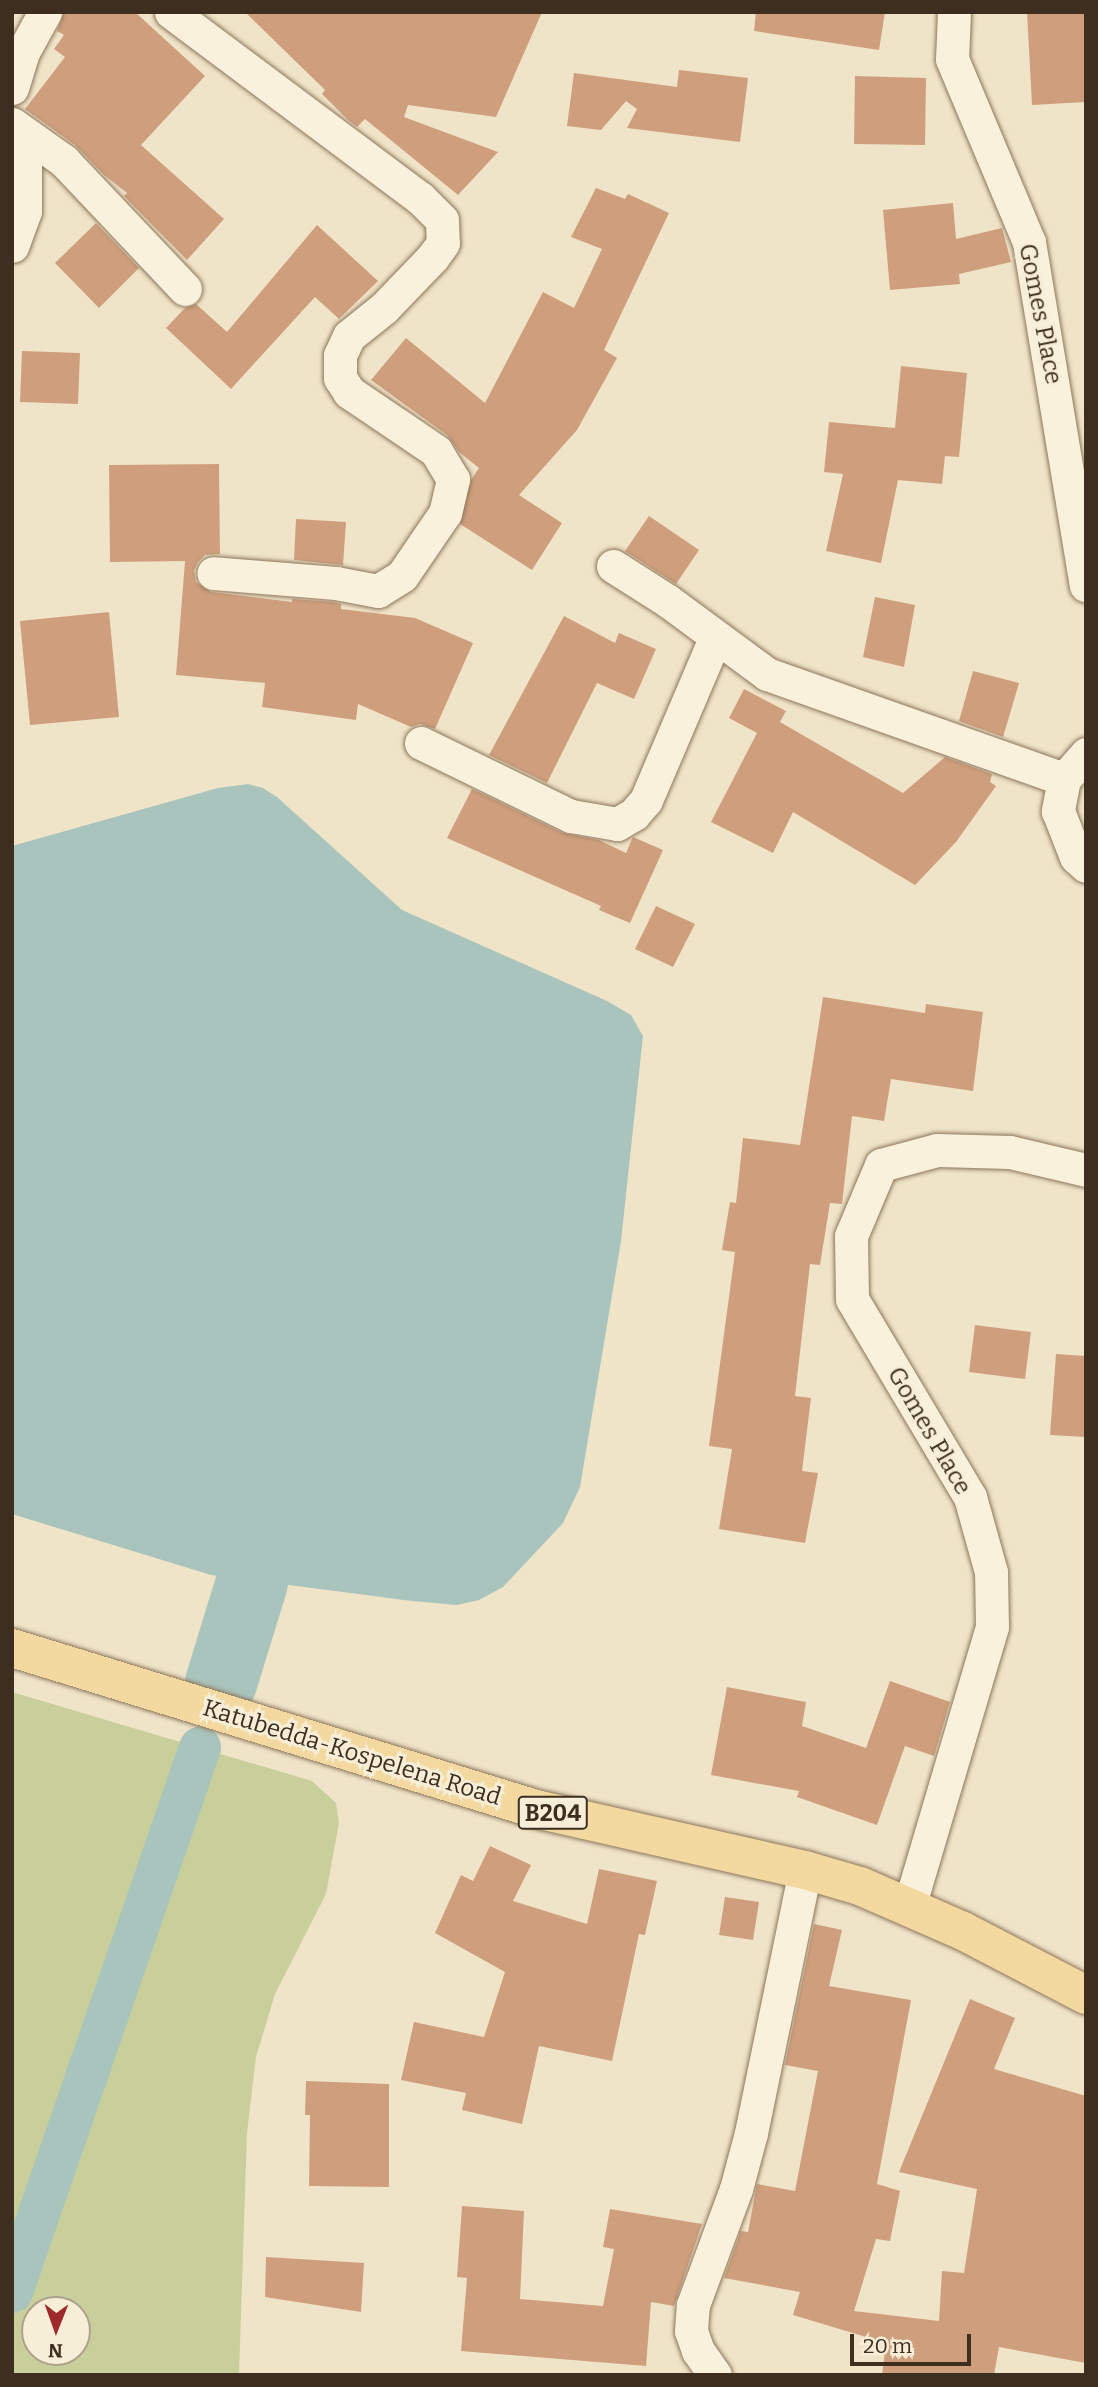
<!DOCTYPE html>
<html>
<head>
<meta charset="utf-8">
<style>
  body { margin:0 }
  #map { position:relative; width:1098px; height:2387px; overflow:hidden; background:#f0e4c8; font-family:Bitter,serif }
  div>[style] { position:absolute }
  .green>* { inset:0; background:#c9cf9b }
  .water>* { inset:0; background:#a9c4bc }
  .canal>* { height:42px; margin:-21px; padding:0 21px; transform-origin:21px; border-radius:21px; background:#a9c4bc }
  .river>* { height:72px; margin:-36px; padding:0 36px; transform-origin:36px; border-radius:36px; background:#a9c4bc }
  .building>* { inset:0; background:#cf9f7d }
  .roads { filter:drop-shadow(0 0 2px #8d765c) drop-shadow(0 0 2px #8d765c) }
  .street>* { height:33px; margin:-16.5px; padding:0 16.5px; transform-origin:16.5px; border-radius:16.5px; background:#faf1dc }
  .primary>* { height:38px; margin:-19px; padding:0 19px; transform-origin:19px; border-radius:19px; background:#f3d9a0 }
  span { translate:-50% -50%; white-space:nowrap; text-align:center; line-height:1.15; -webkit-text-stroke:6px #f7eed8; paint-order:stroke }
  .shield-label span { padding:2px 5px; background:#f7eed8; border:2px solid; border-radius:5px; -webkit-text-stroke-width:0 }
  .shield-label { font-size:23px; color:#3d2e20; font-weight:700 }
  .street-label { font-size:24px; color:#3d2e20 }
  .frame { position:absolute; inset:0; border:14px solid #3d2e20; pointer-events:none }
  .north { position:absolute; left:21px; top:2296px; width:70px; height:70px; box-sizing:border-box; background:#f7eed8; border:2px solid #ada18e; border-radius:50%; rotate:181deg; font-size:19px; font-weight:700; line-height:28px; text-align:center; color:#3d2e20 }
  .north::after { content:''; display:block; margin:auto; width:24px; height:32px; background:#9e2a2b; clip-path:polygon(50% 0,100% 100%,50% 72%,0 100%) }
  .scale { position:absolute; left:850px; top:2334px; width:121px; height:32px; box-sizing:border-box; border:4px solid #3d2e20; border-top:0; padding-left:9px; font-size:21px; line-height:24px; white-space:nowrap; color:#3d2e20; -webkit-text-stroke:5px #f7eed8; paint-order:stroke }
</style>
</head>
<body>
<div id="map">
  <div class="green">
    <i style="clip-path:polygon(evenodd,12px 1692px,312px 1781px,336px 1803px,339px 1823px,326px 1894px,275px 1994px,256px 2057px,247px 2133px,239px 2375px,12px 2375px,12px 1692px,35px 2310px,77px 2310px,77px 2352px,35px 2352px,35px 2310px)"></i>
  </div>
  <div class="water">
    <i style="clip-path:polygon(248px 784px,263px 788px,277px 797px,402px 910px,607px 1001px,631px 1015px,643px 1036px,621px 1241px,580px 1487px,563px 1523px,503px 1587px,479px 1600px,457px 1605px,412px 1601px,211px 1575px,12px 1514px,12px 846px,218px 788px)"></i>
  </div>
  <div class="canal">
    <i style="left:12px;top:2292px;width:576px;rotate:-70.94deg"></i>
  </div>
  <div class="river">
    <i style="left:221px;top:1683px;width:106px;rotate:-72.9deg"></i>
  </div>
  <div class="building">
    <i style="clip-path:polygon(64px 12px,135px 12px,205px 76px,141px 145px,224px 219px,187px 260px,124px 196px,127px 193px,104px 175px,75px 145px,25px 109px,65px 57px,54px 49px,64px 35px,57px 31px)"></i>
    <i style="clip-path:polygon(245px 12px,542px 12px,496px 117px,408px 105px,404px 117px,498px 152px,458px 195px,365px 119px,357px 127px,348px 120px,322px 94px,325px 90px)"></i>
    <i style="clip-path:polygon(756px 12px,885px 12px,879px 50px,754px 31px)"></i>
    <i style="clip-path:polygon(1027px 12px,1086px 12px,1086px 102px,1032px 105px)"></i>
    <i style="clip-path:polygon(679px 70px,748px 78px,740px 142px,627px 128px,637px 109px,626px 101px,601px 130px,567px 126px,574px 73px,677px 87px)"></i>
    <i style="clip-path:polygon(855px 76px,926px 78px,925px 145px,854px 144px)"></i>
    <i style="clip-path:polygon(596px 188px,625px 199px,628px 194px,669px 213px,604px 350px,617px 358px,577px 430px,519px 495px,562px 523px,532px 570px,460px 524px,471px 480px,479px 468px,459px 452px,447px 435px,371px 380px,406px 338px,485px 403px,543px 292px,574px 308px,602px 249px,571px 237px)"></i>
    <i style="clip-path:polygon(953px 203px,956px 239px,1002px 228px,1011px 262px,959px 274px,960px 284px,890px 290px,883px 210px)"></i>
    <i style="clip-path:polygon(96px 223px,139px 268px,99px 308px,55px 263px)"></i>
    <i style="clip-path:polygon(317px 225px,378px 281px,339px 319px,315px 297px,231px 389px,166px 328px,185px 308px,196px 304px,227px 332px)"></i>
    <i style="clip-path:polygon(22px 351px,80px 353px,78px 404px,20px 402px)"></i>
    <i style="clip-path:polygon(901px 366px,967px 373px,959px 457px,945px 456px,942px 484px,898px 480px,881px 563px,826px 551px,843px 474px,824px 472px,829px 422px,895px 428px)"></i>
    <i style="clip-path:polygon(219px 464px,220px 554px,205px 555px,198px 562px,194px 571px,196px 582px,211px 592px,292px 602px,292px 599px,333px 602px,341px 604px,341px 609px,415px 618px,473px 643px,435px 729px,420px 724px,411px 727px,358px 704px,356px 720px,262px 707px,265px 683px,176px 675px,185px 561px,110px 562px,109px 465px)"></i>
    <i style="clip-path:polygon(649px 516px,699px 550px,676px 584px,625px 551px)"></i>
    <i style="clip-path:polygon(296px 519px,346px 522px,343px 565px,294px 560px)"></i>
    <i style="clip-path:polygon(875px 597px,915px 605px,904px 667px,863px 657px)"></i>
    <i style="clip-path:polygon(109px 612px,119px 717px,30px 725px,20px 621px)"></i>
    <i style="clip-path:polygon(564px 616px,615px 643px,619px 633px,656px 649px,634px 699px,597px 683px,547px 783px,489px 755px)"></i>
    <i style="clip-path:polygon(973px 671px,1019px 683px,1003px 737px,959px 721px)"></i>
    <i style="clip-path:polygon(744px 689px,786px 711px,780px 722px,903px 793px,945px 757px,992px 774px,990px 782px,996px 786px,956px 842px,915px 885px,793px 812px,773px 853px,711px 822px,757px 733px,729px 718px)"></i>
    <i style="clip-path:polygon(472px 789px,563px 833px,599px 840px,626px 853px,633px 837px,663px 850px,630px 923px,599px 910px,601px 906px,447px 838px)"></i>
    <i style="clip-path:polygon(656px 906px,695px 924px,673px 967px,635px 949px)"></i>
    <i style="clip-path:polygon(823px 997px,925px 1013px,926px 1004px,983px 1012px,973px 1091px,891px 1079px,884px 1121px,852px 1116px,842px 1204px,830px 1203px,820px 1265px,810px 1264px,795px 1396px,811px 1398px,802px 1471px,818px 1473px,805px 1543px,719px 1529px,732px 1449px,709px 1446px,735px 1252px,722px 1250px,730px 1202px,736px 1203px,743px 1138px,800px 1145px)"></i>
    <i style="clip-path:polygon(975px 1325px,1031px 1332px,1025px 1379px,969px 1372px)"></i>
    <i style="clip-path:polygon(1056px 1354px,1086px 1356px,1086px 1437px,1050px 1435px)"></i>
    <i style="clip-path:polygon(890px 1681px,950px 1702px,934px 1756px,905px 1746px,877px 1825px,797px 1797px,799px 1791px,711px 1775px,727px 1687px,806px 1702px,802px 1726px,866px 1748px)"></i>
    <i style="clip-path:polygon(490px 1846px,531px 1865px,513px 1901px,587px 1924px,599px 1869px,657px 1881px,645px 1935px,639px 1934px,612px 2061px,539px 2046px,522px 2124px,462px 2110px,466px 2093px,401px 2080px,414px 2022px,484px 2037px,505px 1972px,435px 1933px,461px 1875px,473px 1881px)"></i>
    <i style="clip-path:polygon(725px 1897px,759px 1902px,753px 1940px,719px 1935px)"></i>
    <i style="clip-path:polygon(814px 1924px,842px 1930px,829px 1986px,911px 2000px,877px 2184px,900px 2191px,890px 2241px,876px 2239px,854px 2311px,939px 2321px,942px 2271px,964px 2273px,977px 2189px,899px 2172px,970px 1999px,1015px 2018px,994px 2069px,1086px 2096px,1086px 2363px,999px 2347px,994px 2375px,882px 2375px,886px 2343px,793px 2315px,800px 2292px,724px 2278px,741px 2231px,748px 2232px,757px 2184px,795px 2191px,818px 2071px,785px 2065px)"></i>
    <i style="clip-path:polygon(306px 2081px,389px 2084px,389px 2187px,309px 2186px,310px 2115px,305px 2115px)"></i>
    <i style="clip-path:polygon(462px 2206px,524px 2211px,520px 2299px,603px 2306px,614px 2249px,603px 2247px,610px 2209px,702px 2224px,674px 2306px,651px 2302px,646px 2366px,461px 2351px,467px 2278px,457px 2277px)"></i>
    <i style="clip-path:polygon(266px 2257px,364px 2263px,361px 2312px,265px 2297px)"></i>
  </div>
  <div class="roads">
    <div class="street">
      <i style="left:171px;top:12px;width:311px;rotate:36.8deg"></i>
      <i style="left:420px;top:198px;width:31px;rotate:45deg"></i>
      <i style="left:442px;top:220px;width:23px;rotate:88deg"></i>
      <i style="left:443px;top:243px;width:17px;rotate:126deg"></i>
      <i style="left:433px;top:257px;width:71px;rotate:133.9deg"></i>
      <i style="left:384px;top:308px;width:45px;rotate:141.3deg"></i>
      <i style="left:349px;top:336px;width:21px;rotate:115deg"></i>
      <i style="left:340px;top:355px;width:23px;rotate:90deg"></i>
      <i style="left:340px;top:378px;width:17px;rotate:57deg"></i>
      <i style="left:349px;top:392px;width:105px;rotate:34.1deg"></i>
      <i style="left:436px;top:451px;width:33px;rotate:59deg"></i>
      <i style="left:453px;top:479px;width:35px;rotate:103deg"></i>
      <i style="left:445px;top:513px;width:76px;rotate:124.3deg"></i>
      <i style="left:402px;top:576px;width:28px;rotate:148deg"></i>
      <i style="left:378px;top:591px;width:43px;rotate:-169.2deg"></i>
      <i style="left:336px;top:583px;width:123px;rotate:-175.4deg"></i>
      <i style="left:954px;top:12px;width:47px;rotate:92.4deg"></i>
      <i style="left:952px;top:59px;width:199px;rotate:67.2deg"></i>
      <i style="left:1029px;top:242px;width:348px;rotate:80.6deg"></i>
      <i style="left:12px;top:88px;width:38px;rotate:-73deg"></i>
      <i style="left:23px;top:52px;width:46px;rotate:-61.2deg"></i>
      <i style="left:12px;top:124px;width:64px;rotate:35.4deg"></i>
      <i style="left:64px;top:161px;width:176px;rotate:46.6deg"></i>
      <i style="left:12px;top:132px;width:25px;rotate:58deg"></i>
      <i style="left:25px;top:153px;width:58px;rotate:90deg"></i>
      <i style="left:25px;top:211px;width:37px;rotate:110deg"></i>
      <i style="left:613px;top:566px;width:65px;rotate:32.5deg"></i>
      <i style="left:668px;top:601px;width:123px;rotate:36.4deg"></i>
      <i style="left:767px;top:674px;width:315px;rotate:19.5deg"></i>
      <i style="left:421px;top:743px;width:167px;rotate:26deg"></i>
      <i style="left:571px;top:816px;width:47px;rotate:9.9deg"></i>
      <i style="left:617px;top:824px;width:20px;rotate:-30deg"></i>
      <i style="left:634px;top:814px;width:18px;rotate:-49deg"></i>
      <i style="left:646px;top:800px;width:176px;rotate:-66.9deg"></i>
      <i style="left:1086px;top:754px;width:33px;rotate:131deg"></i>
      <i style="left:1064px;top:779px;width:33px;rotate:101deg"></i>
      <i style="left:1058px;top:811px;width:49px;rotate:68.6deg"></i>
      <i style="left:1076px;top:857px;width:13px;rotate:42deg"></i>
      <i style="left:909px;top:1907px;width:292px;rotate:-73.5deg"></i>
      <i style="left:992px;top:1627px;width:55px;rotate:-91deg"></i>
      <i style="left:991px;top:1572px;width:78px;rotate:-105.6deg"></i>
      <i style="left:970px;top:1497px;width:230px;rotate:-120.8deg"></i>
      <i style="left:852px;top:1299px;width:63px;rotate:-90.9deg"></i>
      <i style="left:851px;top:1236px;width:77px;rotate:-67.1deg"></i>
      <i style="left:881px;top:1165px;width:58px;rotate:-15deg"></i>
      <i style="left:937px;top:1150px;width:73px;rotate:1.6deg"></i>
      <i style="left:1010px;top:1152px;width:78px;rotate:13.3deg"></i>
      <i style="left:715px;top:2375px;width:29px;rotate:-125deg"></i>
      <i style="left:698px;top:2351px;width:21px;rotate:-109deg"></i>
      <i style="left:691px;top:2331px;width:26px;rotate:-86deg"></i>
      <i style="left:693px;top:2305px;width:124px;rotate:-69.7deg"></i>
      <i style="left:736px;top:2189px;width:58px;rotate:-75deg"></i>
      <i style="left:751px;top:2133px;width:268px;rotate:-78.4deg"></i>
    </div>
    <div class="primary">
      <i style="left:12px;top:1648px;width:548px;rotate:17.08deg"></i>
      <i style="left:536px;top:1809px;width:276px;rotate:12.8deg"></i>
      <i style="left:805px;top:1870px;width:57px;rotate:16.2deg"></i>
      <i style="left:860px;top:1886px;width:112px;rotate:23.6deg"></i>
      <i style="left:963px;top:1931px;width:139px;rotate:27.5deg"></i>
    </div>
  </div>
  <div class="shield-label">
    <span style="left:553px;top:1813px">B204</span>
  </div>
  <div class="street-label">
    <span style="left:1040px;top:314px;rotate:79deg">Gomes Place</span>
    <span style="left:929px;top:1431px;rotate:60deg">Gomes Place</span>
    <span style="left:352px;top:1753px;rotate:17deg">Katubedda-Kospelena Road</span>
  </div>
  <div class="frame"></div>
  <div class="north">N</div>
  <div class="scale">20 m</div>
</div>
</body>
</html>
